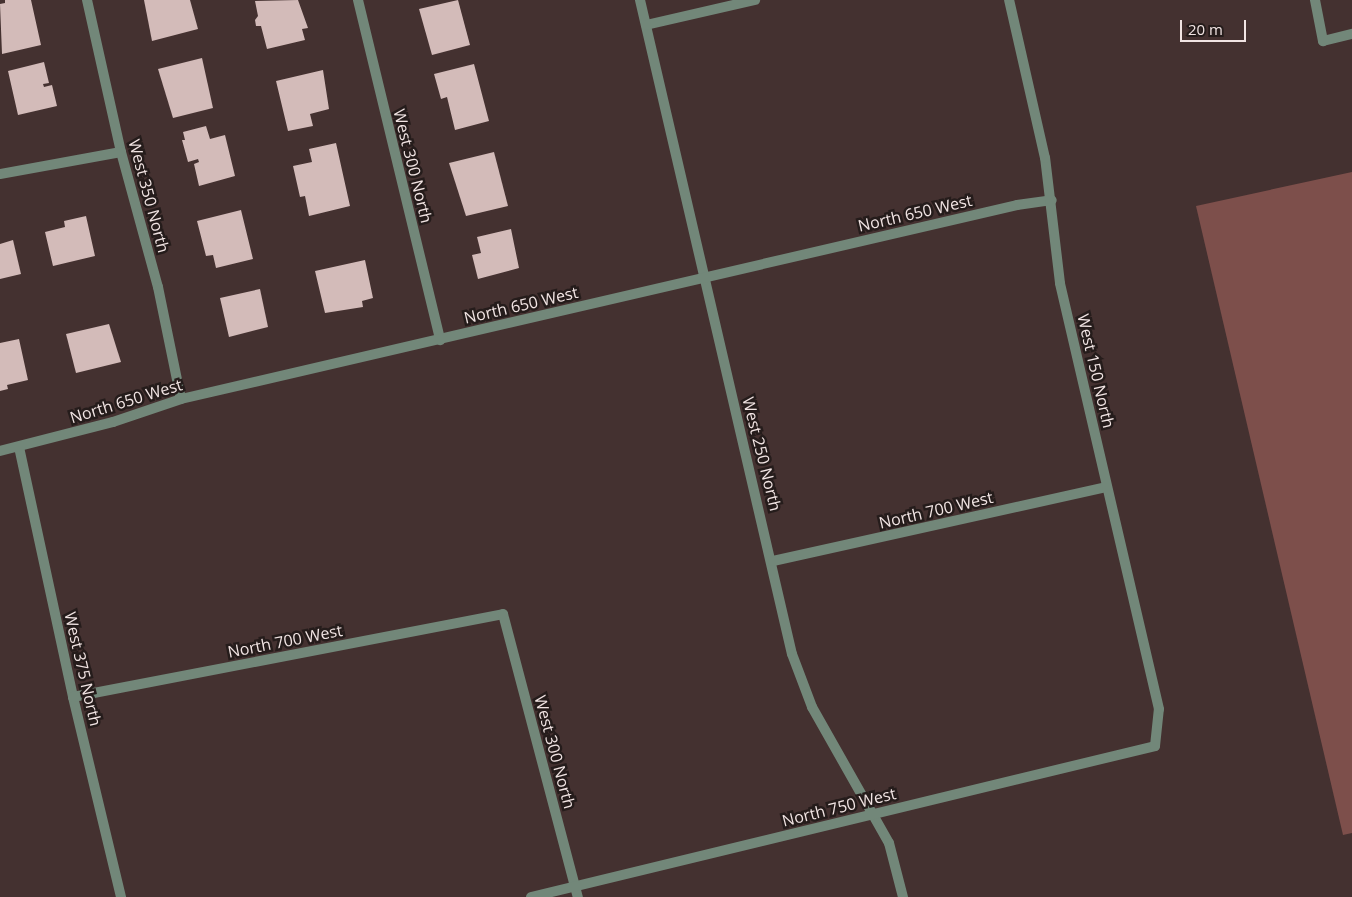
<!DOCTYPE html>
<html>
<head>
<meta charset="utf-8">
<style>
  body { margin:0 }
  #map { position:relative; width:1352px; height:897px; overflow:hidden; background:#443130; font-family:"Open Sans",sans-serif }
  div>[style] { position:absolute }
  .green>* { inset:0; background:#7d4f4b }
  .building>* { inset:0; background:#d3bbb9 }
  .street>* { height:10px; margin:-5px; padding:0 5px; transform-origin:5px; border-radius:5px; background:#728779 }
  span { translate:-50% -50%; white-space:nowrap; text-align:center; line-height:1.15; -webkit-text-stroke:5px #251c1b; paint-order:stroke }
  .street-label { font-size:16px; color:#f1e4e3 }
  .scale { position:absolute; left:1180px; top:20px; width:66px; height:22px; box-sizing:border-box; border:2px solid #f1e4e3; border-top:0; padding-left:6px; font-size:15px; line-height:18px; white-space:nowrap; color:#f1e4e3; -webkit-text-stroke:4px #251c1b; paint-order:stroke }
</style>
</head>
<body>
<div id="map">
  <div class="green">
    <i style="clip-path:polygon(1352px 172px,1352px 833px,1343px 835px,1196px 206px)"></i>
  </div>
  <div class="building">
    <i style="clip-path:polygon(5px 0,31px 0,41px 45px,2px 54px,0 4px,5px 3px)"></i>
    <i style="clip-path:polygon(144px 0,190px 0,198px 29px,152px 41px)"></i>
    <i style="clip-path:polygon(298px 0,308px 28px,302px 29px,305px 40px,267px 49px,261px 26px,256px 26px,255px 20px,258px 16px,255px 1px)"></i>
    <i style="clip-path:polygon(458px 0,470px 45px,432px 55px,419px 9px)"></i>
    <i style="clip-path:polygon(202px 58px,213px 108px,173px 118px,158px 69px)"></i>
    <i style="clip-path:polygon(44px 62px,49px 83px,43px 84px,44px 87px,52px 85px,57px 106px,18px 115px,8px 71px)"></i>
    <i style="clip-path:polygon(474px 64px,489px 121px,455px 130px,447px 97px,441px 99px,434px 74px)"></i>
    <i style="clip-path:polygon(323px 70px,329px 109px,310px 114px,313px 126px,288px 131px,276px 81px)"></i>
    <i style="clip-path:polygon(206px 126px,210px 139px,225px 135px,235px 176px,199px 186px,194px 164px,199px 162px,198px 159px,188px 162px,182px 140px,185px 140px,183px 132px)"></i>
    <i style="clip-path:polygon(336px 143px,350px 206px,309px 216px,305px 196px,300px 197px,293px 166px,312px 162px,309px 149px)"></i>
    <i style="clip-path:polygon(494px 152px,508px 206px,466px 216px,449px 163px)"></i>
    <i style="clip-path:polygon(241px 210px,253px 259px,216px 268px,213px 255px,206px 256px,197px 221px)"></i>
    <i style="clip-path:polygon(86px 216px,95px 256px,53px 266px,45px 232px,65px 227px,64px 221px)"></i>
    <i style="clip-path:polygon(511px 229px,519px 268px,478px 279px,472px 255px,481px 253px,477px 237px)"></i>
    <i style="clip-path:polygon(13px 240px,21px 274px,0 279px,0 244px)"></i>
    <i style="clip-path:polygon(365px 260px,373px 298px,362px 301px,363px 307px,325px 313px,315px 271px)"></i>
    <i style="clip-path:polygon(260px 289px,268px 327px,229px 337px,220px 298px)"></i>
    <i style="clip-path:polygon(109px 324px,121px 362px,76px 373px,66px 334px)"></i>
    <i style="clip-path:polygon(19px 339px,28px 380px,7px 385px,8px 389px,0 391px,0 343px)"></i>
  </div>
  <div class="street">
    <i style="left:87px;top:0;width:156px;rotate:77.4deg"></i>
    <i style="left:121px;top:152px;width:140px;rotate:74.7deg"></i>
    <i style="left:158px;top:287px;width:114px;rotate:78.4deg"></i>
    <i style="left:358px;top:0;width:350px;rotate:76.4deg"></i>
    <i style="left:640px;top:0;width:671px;rotate:76.92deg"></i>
    <i style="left:792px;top:654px;width:57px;rotate:69.3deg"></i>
    <i style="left:812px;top:707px;width:156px;rotate:60.5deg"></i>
    <i style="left:889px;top:843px;width:56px;rotate:75.5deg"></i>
    <i style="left:1315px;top:0;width:42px;rotate:79deg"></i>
    <i style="left:1323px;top:41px;width:30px;rotate:-14deg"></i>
    <i style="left:646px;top:25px;width:112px;rotate:-12.9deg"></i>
    <i style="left:0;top:174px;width:123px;rotate:-10.3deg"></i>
    <i style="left:19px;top:447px;width:256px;rotate:77.8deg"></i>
    <i style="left:73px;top:697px;width:206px;rotate:76.5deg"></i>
    <i style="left:0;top:451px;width:117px;rotate:-14.4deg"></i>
    <i style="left:113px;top:422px;width:72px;rotate:-18.7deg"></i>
    <i style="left:181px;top:399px;width:858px;rotate:-13.06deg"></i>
    <i style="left:1017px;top:205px;width:35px;rotate:-8deg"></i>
    <i style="left:773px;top:561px;width:341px;rotate:-12.5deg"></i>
    <i style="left:73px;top:697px;width:438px;rotate:-10.9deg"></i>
    <i style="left:503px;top:614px;width:293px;rotate:75.2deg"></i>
    <i style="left:531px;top:897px;width:642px;rotate:-13.6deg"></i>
    <i style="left:1155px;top:746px;width:37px;rotate:-84deg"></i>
    <i style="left:1159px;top:709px;width:437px;rotate:-103.1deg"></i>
    <i style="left:1060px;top:283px;width:126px;rotate:-96.8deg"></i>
    <i style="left:1045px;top:158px;width:162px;rotate:-102.8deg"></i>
  </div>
  <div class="street-label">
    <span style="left:413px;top:166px;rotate:76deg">West 300 North</span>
    <span style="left:149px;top:196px;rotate:75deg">West 350 North</span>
    <span style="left:915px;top:213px;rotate:-13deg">North 650 West</span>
    <span style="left:521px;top:305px;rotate:-13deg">North 650 West</span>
    <span style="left:1096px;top:371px;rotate:77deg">West 150 North</span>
    <span style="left:126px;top:401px;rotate:-17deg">North 650 West</span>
    <span style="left:762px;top:454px;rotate:76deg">West 250 North</span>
    <span style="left:936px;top:510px;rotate:-13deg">North 700 West</span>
    <span style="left:285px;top:641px;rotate:-11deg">North 700 West</span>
    <span style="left:83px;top:669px;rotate:77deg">West 375 North</span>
    <span style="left:555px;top:752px;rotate:75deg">West 300 North</span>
    <span style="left:839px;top:807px;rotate:-14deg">North 750 West</span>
  </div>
  <div class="scale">20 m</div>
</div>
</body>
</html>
